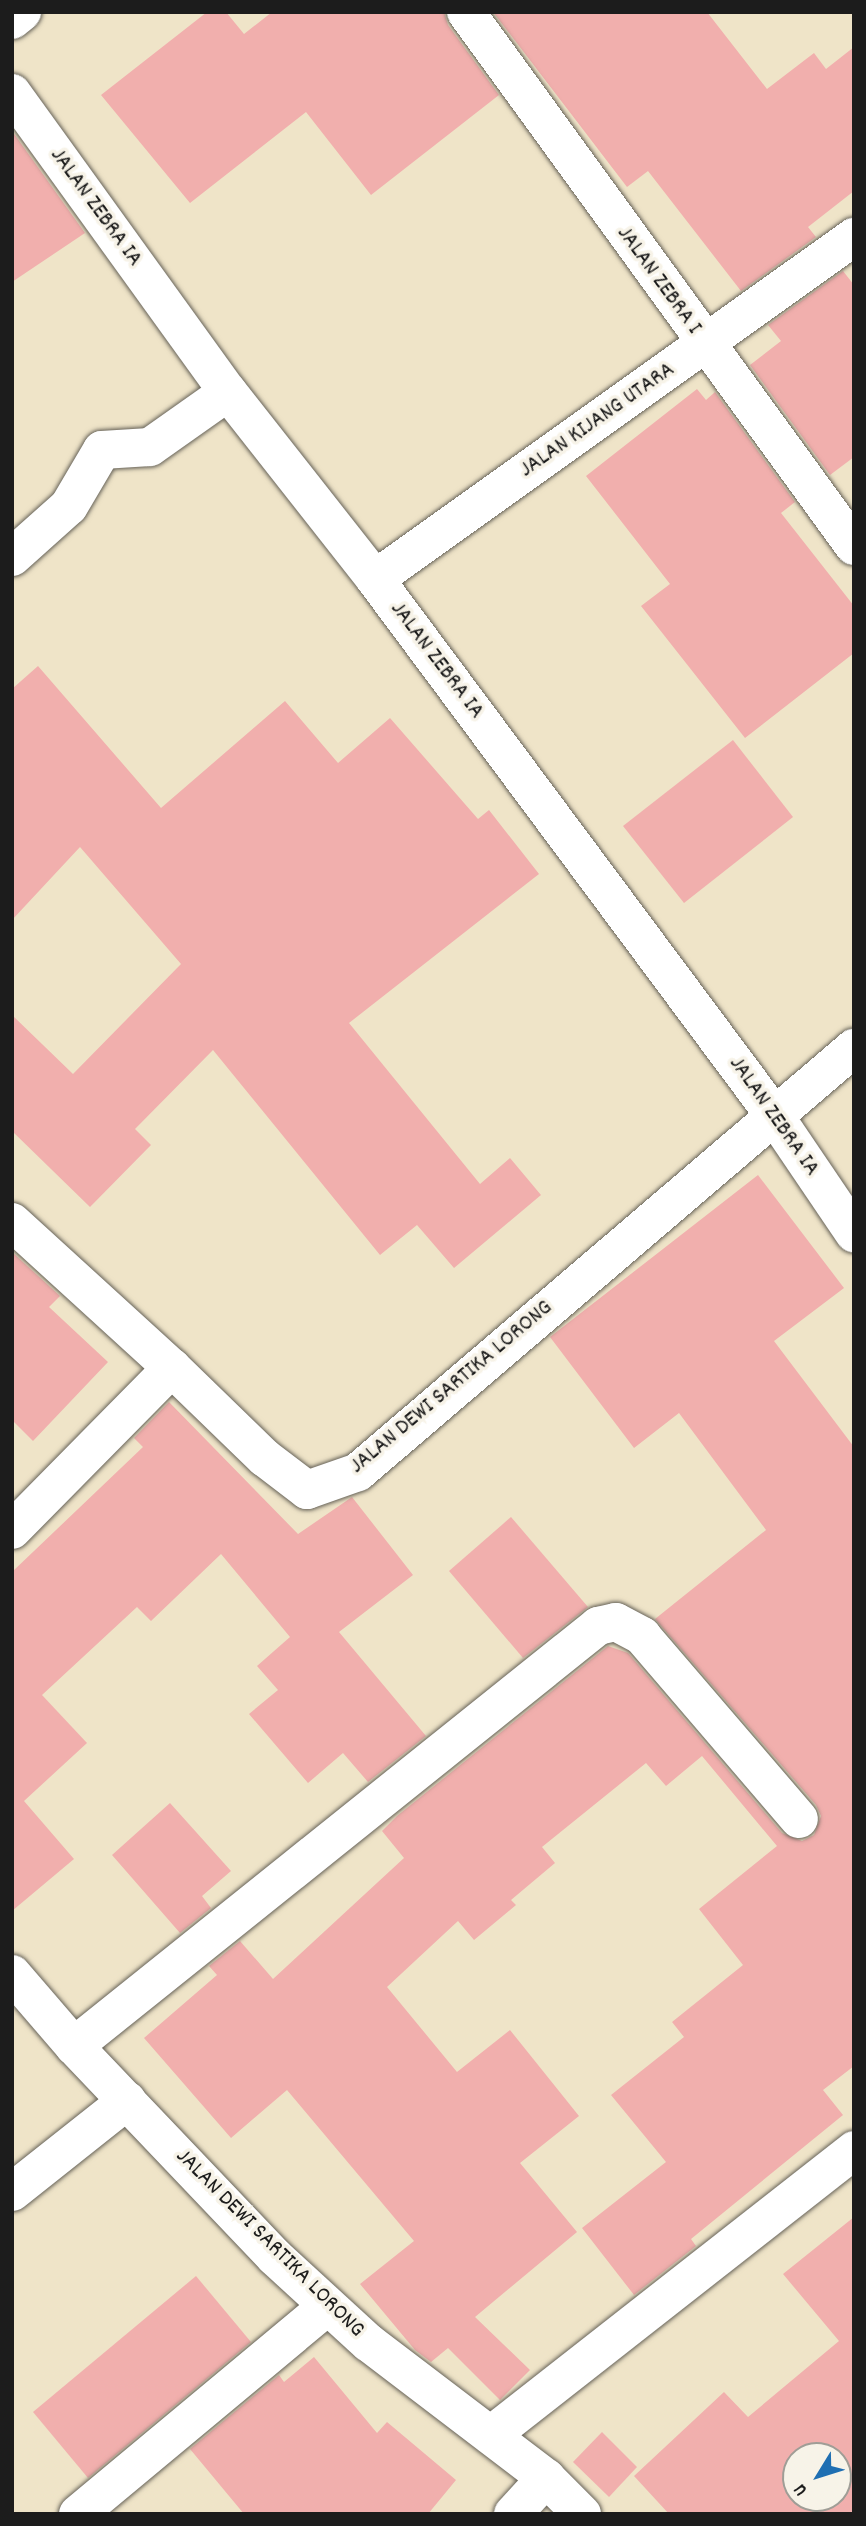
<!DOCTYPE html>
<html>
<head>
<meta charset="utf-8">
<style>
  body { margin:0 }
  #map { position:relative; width:866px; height:2526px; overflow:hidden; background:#efe4c8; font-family:Dekko,sans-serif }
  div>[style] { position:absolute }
  .building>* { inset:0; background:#f1afad }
  .roads { filter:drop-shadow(0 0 2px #666258) drop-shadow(0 0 2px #666258) }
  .street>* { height:38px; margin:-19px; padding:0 19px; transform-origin:19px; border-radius:19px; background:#fff }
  span { translate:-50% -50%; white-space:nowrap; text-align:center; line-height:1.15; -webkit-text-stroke:7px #f7f3e8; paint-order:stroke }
  .street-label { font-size:23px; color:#1c1c1c }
  .frame { position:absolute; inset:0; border:14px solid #1c1c1c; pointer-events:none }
  .north { position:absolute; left:782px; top:2442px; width:70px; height:70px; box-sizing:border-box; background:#f7f3e8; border:2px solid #9f9d96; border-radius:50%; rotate:232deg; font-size:19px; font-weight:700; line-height:28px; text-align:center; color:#1c1c1c }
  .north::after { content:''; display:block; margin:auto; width:24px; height:32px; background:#1f6fb2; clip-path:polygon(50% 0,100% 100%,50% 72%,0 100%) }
</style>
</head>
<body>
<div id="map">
  <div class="building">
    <i style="clip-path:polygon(207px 12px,226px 12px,244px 34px,272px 12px,444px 12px,448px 25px,499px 95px,371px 195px,306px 112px,190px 203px,101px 95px)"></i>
    <i style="clip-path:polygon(493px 12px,707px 12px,767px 89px,814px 53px,826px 69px,854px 47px,854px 191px,808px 227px,816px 237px,741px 291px,648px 171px,627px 187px)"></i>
    <i style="clip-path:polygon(12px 131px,85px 233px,12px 282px)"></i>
    <i style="clip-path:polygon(843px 271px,854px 285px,854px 457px,830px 475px,750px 365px,781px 341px,768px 325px)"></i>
    <i style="clip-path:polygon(697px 389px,706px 400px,715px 392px,795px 502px,781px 513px,854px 606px,854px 653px,745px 738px,641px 606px,670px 584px,586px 476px)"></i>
    <i style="clip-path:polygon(38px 666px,161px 808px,285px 701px,338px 763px,390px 718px,478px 819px,489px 810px,539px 874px,349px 1023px,480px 1184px,510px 1158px,541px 1195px,454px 1268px,417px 1225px,380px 1255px,213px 1050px,135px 1129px,151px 1145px,90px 1207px,12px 1131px,12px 1015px,73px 1074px,181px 964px,80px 847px,12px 920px,12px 689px)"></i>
    <i style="clip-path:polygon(733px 740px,793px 817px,684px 903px,623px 826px)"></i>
    <i style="clip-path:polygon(758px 1175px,844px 1288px,774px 1341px,854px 1447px,854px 2066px,823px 2090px,843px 2115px,691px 2239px,696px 2246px,634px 2295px,582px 2228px,666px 2162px,611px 2095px,684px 2037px,672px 2022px,743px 1965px,699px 1909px,777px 1846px,702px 1756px,666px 1786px,646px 1763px,542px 1847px,555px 1863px,511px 1900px,516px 1905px,474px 1940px,458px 1921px,387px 1987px,457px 2072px,510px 2030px,579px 2116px,520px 2163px,577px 2232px,475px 2317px,530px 2370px,500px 2400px,448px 2348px,431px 2362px,415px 2350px,360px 2284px,414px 2241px,287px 2090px,231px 2138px,144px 2038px,217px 1975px,209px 1966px,240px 1941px,273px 1979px,404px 1858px,382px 1831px,397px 1816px,608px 1646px,628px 1653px,782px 1833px,802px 1841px,814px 1835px,821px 1816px,816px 1805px,655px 1619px,766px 1530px,679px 1413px,634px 1448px,550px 1337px)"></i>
    <i style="clip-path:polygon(12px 1252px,60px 1296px,49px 1307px,108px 1362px,33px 1441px,12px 1420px)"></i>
    <i style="clip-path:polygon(169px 1402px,298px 1534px,352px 1497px,413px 1575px,339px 1632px,426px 1736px,368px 1782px,343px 1753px,308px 1783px,249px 1714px,278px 1690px,257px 1666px,290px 1637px,221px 1554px,151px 1621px,137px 1607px,42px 1695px,87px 1743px,24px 1801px,74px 1859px,12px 1911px,12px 1572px,143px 1447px,134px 1438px)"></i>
    <i style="clip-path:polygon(511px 1517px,588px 1607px,523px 1658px,449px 1571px)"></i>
    <i style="clip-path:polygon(170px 1803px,231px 1871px,202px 1896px,211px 1908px,180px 1933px,112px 1855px)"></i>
    <i style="clip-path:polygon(evenodd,854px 2217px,854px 2514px,669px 2514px,634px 2476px,724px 2392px,748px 2417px,839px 2341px,783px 2274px,854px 2217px,796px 2456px,838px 2456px,838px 2498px,796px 2498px,796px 2456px)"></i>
    <i style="clip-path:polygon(196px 2276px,251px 2342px,88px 2478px,33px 2412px)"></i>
    <i style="clip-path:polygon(314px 2357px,377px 2433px,387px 2422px,456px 2480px,428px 2514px,244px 2514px,190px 2449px,279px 2375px,284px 2382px)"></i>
    <i style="clip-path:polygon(602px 2432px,637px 2467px,609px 2497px,573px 2462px)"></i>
  </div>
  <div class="roads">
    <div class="street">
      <i style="left:466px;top:12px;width:660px;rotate:54deg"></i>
      <i style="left:12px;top:20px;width:13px;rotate:-39deg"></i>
      <i style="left:12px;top:93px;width:369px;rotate:54.2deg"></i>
      <i style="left:228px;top:392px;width:238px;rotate:51.8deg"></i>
      <i style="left:375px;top:579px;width:668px;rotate:53.34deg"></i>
      <i style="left:774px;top:1115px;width:143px;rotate:55.9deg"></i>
      <i style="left:12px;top:557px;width:76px;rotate:-41.8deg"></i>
      <i style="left:69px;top:506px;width:65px;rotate:-59.5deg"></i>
      <i style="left:102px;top:450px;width:48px;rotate:-3.6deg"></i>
      <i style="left:150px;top:447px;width:95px;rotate:-35.2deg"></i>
      <i style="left:375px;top:579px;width:589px;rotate:-35.53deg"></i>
      <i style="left:12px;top:1222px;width:217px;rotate:42.4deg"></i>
      <i style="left:12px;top:1530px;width:228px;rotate:-45.4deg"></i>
      <i style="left:172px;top:1368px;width:129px;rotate:44.1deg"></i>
      <i style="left:265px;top:1458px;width:53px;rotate:37.3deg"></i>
      <i style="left:307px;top:1490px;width:54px;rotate:-19.4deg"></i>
      <i style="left:358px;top:1472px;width:653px;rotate:-40.53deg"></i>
      <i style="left:12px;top:1974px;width:95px;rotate:49.3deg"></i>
      <i style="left:74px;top:2046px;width:291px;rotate:46.4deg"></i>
      <i style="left:275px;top:2257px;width:127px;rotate:42.5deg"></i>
      <i style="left:369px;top:2343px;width:223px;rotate:37.3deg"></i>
      <i style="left:546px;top:2478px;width:51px;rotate:45deg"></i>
      <i style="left:74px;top:2046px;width:672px;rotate:-38.71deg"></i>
      <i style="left:598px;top:1626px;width:18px;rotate:-13deg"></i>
      <i style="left:616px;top:1622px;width:30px;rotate:28deg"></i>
      <i style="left:642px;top:1636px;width:241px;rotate:49.4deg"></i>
      <i style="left:12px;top:2192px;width:147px;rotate:-38.4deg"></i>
      <i style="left:491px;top:2435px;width:462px;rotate:-38.1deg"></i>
      <i style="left:78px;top:2514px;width:325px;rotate:-39.8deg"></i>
      <i style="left:513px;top:2514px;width:49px;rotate:-47.5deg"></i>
    </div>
  </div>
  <div class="street-label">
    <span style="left:95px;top:208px;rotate:54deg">JALAN ZEBRA IA</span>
    <span style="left:658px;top:281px;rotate:54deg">JALAN ZEBRA I</span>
    <span style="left:598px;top:421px;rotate:-35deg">JALAN KIJANG UTARA</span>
    <span style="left:436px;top:661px;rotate:53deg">JALAN ZEBRA IA</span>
    <span style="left:773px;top:1117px;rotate:55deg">JALAN ZEBRA IA</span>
    <span style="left:452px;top:1388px;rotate:-40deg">JALAN DEWI SARTIKA LORONG</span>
    <span style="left:269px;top:2244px;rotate:45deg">JALAN DEWI SARTIKA LORONG</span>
  </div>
  <div class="frame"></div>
  <div class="north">U</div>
</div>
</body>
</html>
